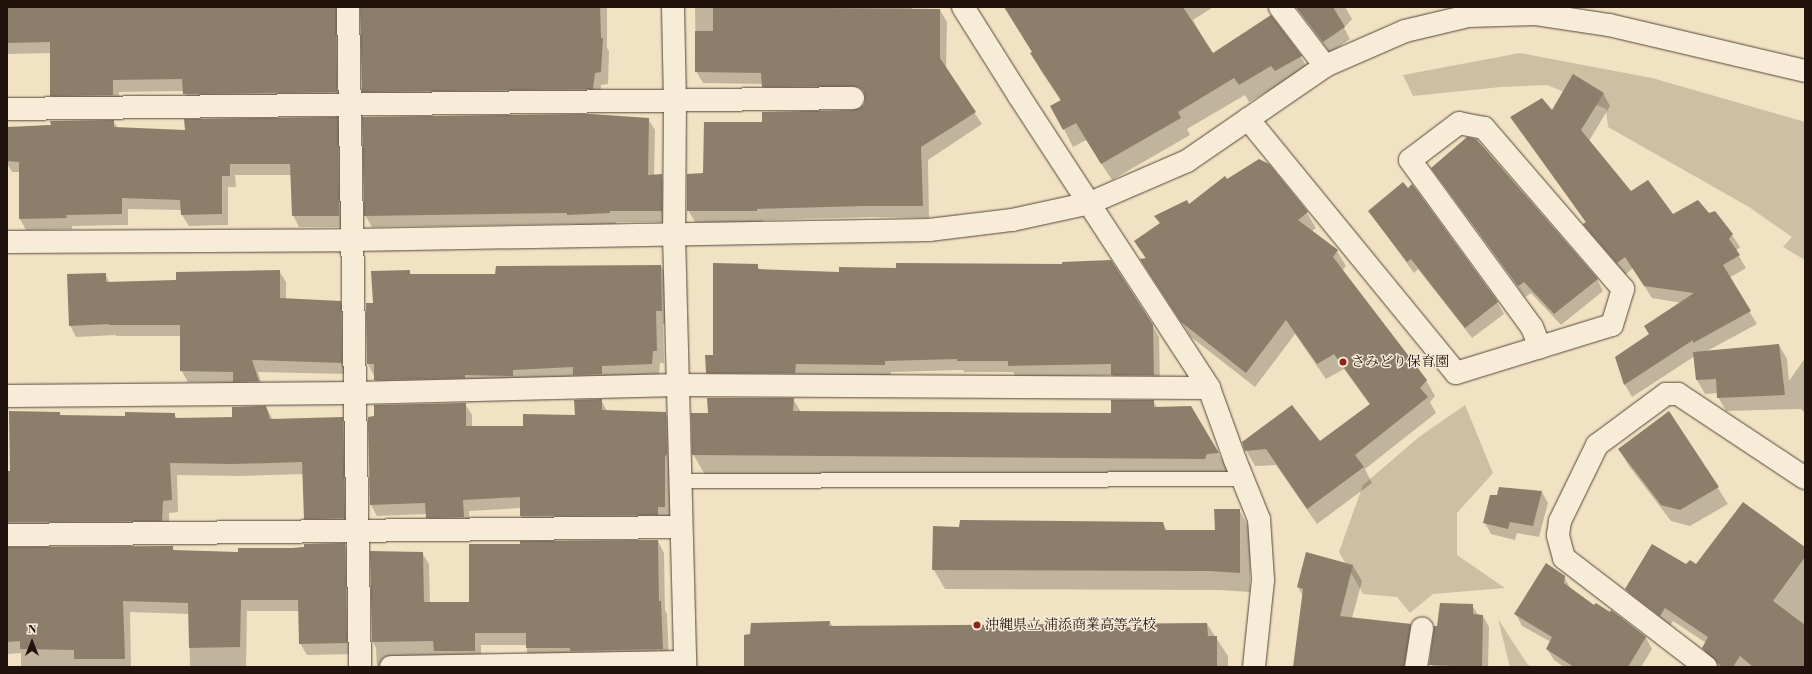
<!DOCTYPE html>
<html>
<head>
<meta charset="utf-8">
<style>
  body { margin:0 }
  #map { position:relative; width:1812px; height:674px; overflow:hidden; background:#f1e2c3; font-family:"Libre Bodoni","Noto Serif JP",serif }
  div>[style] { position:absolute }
  .green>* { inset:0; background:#cdbfa4 }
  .shadow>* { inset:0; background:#0003 }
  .building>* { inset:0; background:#8d7e6b }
  .roads { filter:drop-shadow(0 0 1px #54463a) drop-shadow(0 0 1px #54463a) }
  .lane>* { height:14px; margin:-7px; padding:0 7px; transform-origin:7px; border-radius:7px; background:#f6ecd8 }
  .street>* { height:22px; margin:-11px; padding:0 11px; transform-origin:11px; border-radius:11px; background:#f6ecd8 }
  .secondary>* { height:22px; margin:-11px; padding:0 11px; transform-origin:11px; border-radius:11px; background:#f6ecd8 }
  .dots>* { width:11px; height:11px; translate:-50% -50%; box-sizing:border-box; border:2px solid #f6ecd8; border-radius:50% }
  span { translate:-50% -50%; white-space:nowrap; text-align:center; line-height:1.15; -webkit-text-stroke:3px #f6ecd8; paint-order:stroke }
  .poi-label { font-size:14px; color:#20120c }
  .left { translate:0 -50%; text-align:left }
  .frame { position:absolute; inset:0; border:8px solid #20120c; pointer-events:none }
  .north { position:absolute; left:12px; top:622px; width:40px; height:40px; -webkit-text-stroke:3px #f6ecd8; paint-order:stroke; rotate:0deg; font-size:11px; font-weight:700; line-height:16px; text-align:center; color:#20120c }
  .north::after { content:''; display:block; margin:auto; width:14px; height:18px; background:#20120c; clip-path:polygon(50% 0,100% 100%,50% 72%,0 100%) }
</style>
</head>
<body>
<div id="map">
  <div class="green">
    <i style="clip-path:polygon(1520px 53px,1652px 78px,1805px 122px,1805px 260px,1783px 247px,1792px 237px,1749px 207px,1608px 127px,1606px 109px,1547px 85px,1501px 87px,1413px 96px,1403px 75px)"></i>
    <i style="clip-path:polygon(1465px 405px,1493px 473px,1457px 513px,1457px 555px,1505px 588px,1433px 594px,1410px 613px,1397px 597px,1363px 594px,1339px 552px,1363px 485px,1419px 437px)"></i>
    <i style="clip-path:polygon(1498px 619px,1528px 665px,1533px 667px,1510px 667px)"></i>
  </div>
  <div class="shadow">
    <i style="clip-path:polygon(7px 7px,352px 7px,343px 104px,191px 106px,184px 91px,119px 92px,120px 107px,58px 108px,51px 96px,51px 53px,7px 54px)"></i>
    <i style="clip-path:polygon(358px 7px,607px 7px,607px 48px,609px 51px,608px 84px,601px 85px,600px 101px,370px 104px,363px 92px,362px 8px)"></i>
    <i style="clip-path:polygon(695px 7px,912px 7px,912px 10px,940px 10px,947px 22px,946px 70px,982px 124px,928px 160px,929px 218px,873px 217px,763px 220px,763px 223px,695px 222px,688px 210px,704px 174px,763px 123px,853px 112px,860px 110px,865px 105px,866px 99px,769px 98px,763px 84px,703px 83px,696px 71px)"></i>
    <i style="clip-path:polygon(1005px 7px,1213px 7px,1193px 20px,1213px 55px,1301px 57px,1311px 74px,1282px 83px,1249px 102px,1245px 95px,1187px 129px,1190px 135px,1112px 180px,1086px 140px,1073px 147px,1064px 129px,1061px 101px,1041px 71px,1031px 53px,1033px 52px)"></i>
    <i style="clip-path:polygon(1296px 7px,1345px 7px,1352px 19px,1344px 28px,1350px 39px,1330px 53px)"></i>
    <i style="clip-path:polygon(1603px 93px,1610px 106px,1589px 141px,1631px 192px,1673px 216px,1709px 214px,1732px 235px,1740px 247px,1736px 251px,1746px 268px,1729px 278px,1757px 324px,1707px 351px,1779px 345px,1787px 359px,1789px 381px,1805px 358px,1805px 413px,1801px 409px,1726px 411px,1718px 397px,1718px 393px,1705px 394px,1697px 380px,1695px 356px,1632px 397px,1625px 385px,1616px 358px,1650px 335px,1682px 303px,1652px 298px,1633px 268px,1625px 275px,1592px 236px,1584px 224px,1586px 223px,1512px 117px,1553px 111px)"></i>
    <i style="clip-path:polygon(337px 118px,343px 129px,345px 227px,299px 227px,293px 215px,292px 175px,235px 175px,236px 187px,228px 187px,228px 225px,189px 226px,182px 215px,182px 210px,128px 209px,128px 225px,72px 226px,72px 229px,26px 230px,20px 219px,20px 172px,12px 172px,7px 163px,7px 128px,113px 121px,118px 128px,186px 131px)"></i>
    <i style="clip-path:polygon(648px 119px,655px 130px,654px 176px,661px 175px,668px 187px,668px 222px,616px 222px,616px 224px,575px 226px,574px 224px,372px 227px,365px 215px)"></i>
    <i style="clip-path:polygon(1433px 168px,1597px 279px,1603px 291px,1561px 325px,1531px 293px,1525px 297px)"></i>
    <i style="clip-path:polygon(1227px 180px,1307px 213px,1316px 228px,1312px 231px,1337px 251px,1346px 266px,1342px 271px,1426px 380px,1435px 396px,1430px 402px,1436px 413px,1365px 469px,1372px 483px,1317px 524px,1276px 465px,1255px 466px,1246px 450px,1320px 442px,1370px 405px,1344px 369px,1326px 379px,1295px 334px,1255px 387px,1191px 337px,1150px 274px,1141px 259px,1146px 259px,1135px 242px,1160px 224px,1156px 217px,1189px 205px)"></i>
    <i style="clip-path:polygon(1369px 211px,1497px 302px,1504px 314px,1472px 338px,1418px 269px,1414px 273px)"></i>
    <i style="clip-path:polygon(757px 265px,760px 270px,1152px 325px,1159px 337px,1160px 386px,1119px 386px,1113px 375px,1016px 377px,1013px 372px,964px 372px,963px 370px,891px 372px,891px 376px,714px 384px,707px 372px)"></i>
    <i style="clip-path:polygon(661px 266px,668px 279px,668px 324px,663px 324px,664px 363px,660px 363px,659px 376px,382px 392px,368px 364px,374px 304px,409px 271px,411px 275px,496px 275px)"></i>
    <i style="clip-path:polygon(279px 271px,286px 282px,286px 299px,340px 302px,347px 314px,348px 374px,258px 372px,264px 392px,240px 393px,235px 383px,188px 382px,181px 370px,181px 336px,116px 336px,116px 335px,76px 337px,70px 325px,105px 274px,110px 283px,177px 281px)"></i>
    <i style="clip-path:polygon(793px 399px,801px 412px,1112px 414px,1153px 401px,1157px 407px,1190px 407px,1230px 473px,705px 475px,693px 454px,709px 414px)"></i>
    <i style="clip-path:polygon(601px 400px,607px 411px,665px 413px,672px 424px,671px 518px,528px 528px,521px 516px,521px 508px,469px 511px,470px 528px,433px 529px,427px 514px,377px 516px,371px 505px,465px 404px,472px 415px,472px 427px,524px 427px,576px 416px)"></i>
    <i style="clip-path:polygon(266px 407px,273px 420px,342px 418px,349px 430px,351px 530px,311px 531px,305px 519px,304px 474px,240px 476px,177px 475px,178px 512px,169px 513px,169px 532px,7px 536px,7px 472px,11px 472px,59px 413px,61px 416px,126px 417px,174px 414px,177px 419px,233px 418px)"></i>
    <i style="clip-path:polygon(1669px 412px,1728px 504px,1690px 526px,1671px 521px,1629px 466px,1619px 450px)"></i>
    <i style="clip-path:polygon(1542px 492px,1548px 503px,1539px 537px,1517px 533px,1515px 540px,1491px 534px,1485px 523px)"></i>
    <i style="clip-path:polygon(1239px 510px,1250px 529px,1250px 592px,1220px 590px,945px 589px,934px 570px,959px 528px,1163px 523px,1167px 531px,1216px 531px)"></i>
    <i style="clip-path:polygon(658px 541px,664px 553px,665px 610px,667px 614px,669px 661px,534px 664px,527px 652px,527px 645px,481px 645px,481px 665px,377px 667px,376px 648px,373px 642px,422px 553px,429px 564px,430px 603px,470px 603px)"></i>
    <i style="clip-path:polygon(345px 544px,352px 556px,353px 654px,307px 655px,300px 643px,299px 611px,247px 611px,246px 667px,190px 667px,189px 614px,130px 612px,131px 667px,21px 667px,21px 653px,7px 654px,7px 548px,172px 547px,175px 551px,239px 553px)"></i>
    <i style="clip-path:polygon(1805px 548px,1805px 667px,1718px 667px,1711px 662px,1703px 648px,1706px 643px,1673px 621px,1668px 629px,1634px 602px,1626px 589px,1687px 566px)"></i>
    <i style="clip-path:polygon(1353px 566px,1362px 581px,1352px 618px,1410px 624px,1419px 640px,1415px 667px,1294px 667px,1303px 596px,1298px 587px)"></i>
    <i style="clip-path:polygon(1564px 576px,1571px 590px,1594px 607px,1611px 613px,1612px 612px,1646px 638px,1652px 649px,1641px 667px,1564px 667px,1554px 660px,1547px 649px,1551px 642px,1522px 626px,1516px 614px)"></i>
    <i style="clip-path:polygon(1472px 605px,1478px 615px,1483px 616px,1489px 627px,1488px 667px,1433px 667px,1431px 658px,1438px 628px)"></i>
    <i style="clip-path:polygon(830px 622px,833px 627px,1207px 624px,1228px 656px,1228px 667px,745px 667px)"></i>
  </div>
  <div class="building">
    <i style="clip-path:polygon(7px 7px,336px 7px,337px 92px,183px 94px,182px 79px,113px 80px,113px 95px,50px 96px,50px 42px,7px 43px)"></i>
    <i style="clip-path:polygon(360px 7px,600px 7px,601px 38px,603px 38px,601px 72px,595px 73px,593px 89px,362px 92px)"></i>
    <i style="clip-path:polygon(713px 7px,940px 9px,940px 58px,976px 112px,921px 147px,923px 206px,865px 206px,757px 209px,757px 211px,687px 211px,687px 174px,703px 173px,704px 122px,762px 122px,762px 112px,853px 110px,860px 108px,864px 104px,865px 98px,864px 91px,859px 87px,853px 86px,762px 87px,761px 73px,695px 72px,695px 31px,713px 31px)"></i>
    <i style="clip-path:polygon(1004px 7px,1183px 7px,1213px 53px,1271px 15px,1302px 56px,1275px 71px,1271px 66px,1239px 85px,1234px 78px,1178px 112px,1181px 118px,1101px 164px,1076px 123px,1063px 130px,1050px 106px,1061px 100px,1030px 53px,1032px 52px)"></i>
    <i style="clip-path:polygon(1296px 7px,1333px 7px,1345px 27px,1323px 42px)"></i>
    <i style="clip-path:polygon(1573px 74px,1604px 93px,1581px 130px,1631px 191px,1648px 180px,1673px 214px,1698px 200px,1709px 213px,1715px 211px,1733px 234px,1729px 239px,1740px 255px,1723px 265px,1751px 311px,1693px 343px,1693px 340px,1624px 385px,1615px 357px,1649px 334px,1644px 326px,1694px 293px,1644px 286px,1625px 257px,1617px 263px,1583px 224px,1586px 222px,1510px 117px,1542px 98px,1552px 110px)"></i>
    <i style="clip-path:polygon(591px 114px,649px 118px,648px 175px,662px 174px,662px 211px,610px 211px,610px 213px,567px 215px,567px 213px,364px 216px,362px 117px)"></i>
    <i style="clip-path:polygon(338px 117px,339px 216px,292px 216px,290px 164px,230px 164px,230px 176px,222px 176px,222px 214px,181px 215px,180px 200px,122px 198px,122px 214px,66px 215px,67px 218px,19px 219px,19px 162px,7px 161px,7px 127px,51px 125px,50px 121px,114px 120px,114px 127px,185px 130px,184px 119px)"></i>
    <i style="clip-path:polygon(1467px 137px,1476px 139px,1485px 149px,1598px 279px,1554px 314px,1524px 282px,1518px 286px,1431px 168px)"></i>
    <i style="clip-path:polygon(1259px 159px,1269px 164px,1308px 212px,1298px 220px,1338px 250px,1333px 257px,1427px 380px,1420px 388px,1428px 397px,1355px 455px,1364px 467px,1307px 509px,1266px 449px,1245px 451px,1242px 442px,1292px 405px,1320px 441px,1370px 404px,1334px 354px,1317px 364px,1286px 320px,1246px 373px,1181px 322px,1140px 259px,1146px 258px,1134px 241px,1160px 223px,1154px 216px,1187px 200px,1189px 204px,1225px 176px,1227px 179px)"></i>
    <i style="clip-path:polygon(1403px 182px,1408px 188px,1412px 184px,1498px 302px,1465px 328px,1411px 259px,1407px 262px,1368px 211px)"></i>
    <i style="clip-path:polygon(1111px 260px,1153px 325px,1154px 375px,1111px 375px,1111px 364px,1008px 366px,1008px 361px,957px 361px,957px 359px,885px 361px,885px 365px,796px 364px,795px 373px,706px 373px,705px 355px,713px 355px,713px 263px,758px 264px,758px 269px,839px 272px,839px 267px,896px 268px,896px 263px,1062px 264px,1062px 262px)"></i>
    <i style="clip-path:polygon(661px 265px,662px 311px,656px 311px,657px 351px,653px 351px,652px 364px,602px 366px,602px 374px,573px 375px,573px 367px,513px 370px,513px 376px,465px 375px,465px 378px,374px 380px,374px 364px,367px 364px,366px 303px,373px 303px,371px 271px,410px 270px,410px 274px,495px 274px,496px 266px)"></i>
    <i style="clip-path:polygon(280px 270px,280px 298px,341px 301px,342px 363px,252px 360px,259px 381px,233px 382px,233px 372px,180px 371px,180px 325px,109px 325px,109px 324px,69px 326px,67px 274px,106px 273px,106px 282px,176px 280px,176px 272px)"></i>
    <i style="clip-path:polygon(1779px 344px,1785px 395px,1717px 398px,1716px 379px,1696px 380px,1693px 352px)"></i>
    <i style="clip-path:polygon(707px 398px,794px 398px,793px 411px,1111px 413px,1111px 400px,1154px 400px,1154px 407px,1191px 406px,1219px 453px,1207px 454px,1205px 459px,692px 455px,691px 413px,708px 413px)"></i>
    <i style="clip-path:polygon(602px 399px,602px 410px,666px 412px,667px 454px,665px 457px,665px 507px,658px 507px,658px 515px,520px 516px,520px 497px,463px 500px,464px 517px,426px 518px,425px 503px,370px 505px,368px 417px,374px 416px,374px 405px,466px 403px,466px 426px,523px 426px,523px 414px,575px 415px,574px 400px)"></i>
    <i style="clip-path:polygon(266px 406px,270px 419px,343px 417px,345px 518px,304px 519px,302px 462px,233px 464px,170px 463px,172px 500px,163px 501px,162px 521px,7px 522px,7px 471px,10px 471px,9px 411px,60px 412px,60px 415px,125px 416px,125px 412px,175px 413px,175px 418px,232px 417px,232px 407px)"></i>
    <i style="clip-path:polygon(1669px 411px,1719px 487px,1680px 510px,1661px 505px,1618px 449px)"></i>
    <i style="clip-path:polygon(1499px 487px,1542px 491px,1533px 526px,1510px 522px,1508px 529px,1483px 523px,1490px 495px,1497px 495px)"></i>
    <i style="clip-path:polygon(1743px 502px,1805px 547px,1805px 557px,1773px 601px,1805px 625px,1805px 667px,1753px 667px,1740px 656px,1733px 667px,1722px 667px,1702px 648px,1708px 637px,1665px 608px,1660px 616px,1625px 589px,1652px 544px,1686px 564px,1690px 560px,1696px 564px)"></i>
    <i style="clip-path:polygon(1214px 509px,1240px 509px,1240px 573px,1209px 571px,932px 570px,933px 526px,959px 527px,960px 520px,1163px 522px,1165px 530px,1215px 530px)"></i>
    <i style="clip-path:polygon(658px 540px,659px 601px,661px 601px,663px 649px,570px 651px,570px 648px,526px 648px,526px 633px,475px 633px,475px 651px,434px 651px,433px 641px,372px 642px,370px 551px,423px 552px,424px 602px,469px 602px,469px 544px,520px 544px,520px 541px)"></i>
    <i style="clip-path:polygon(345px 543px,347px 643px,299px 644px,298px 600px,241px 600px,240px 647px,189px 648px,188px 603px,123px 601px,125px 659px,74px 659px,74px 650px,20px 649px,20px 641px,7px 642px,7px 547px,173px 546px,173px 550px,238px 552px,238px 548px,292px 548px,304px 547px,304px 544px)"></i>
    <i style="clip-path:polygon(1306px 552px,1353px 565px,1340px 616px,1411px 624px,1404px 667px,1293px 667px,1303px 589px,1297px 587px)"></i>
    <i style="clip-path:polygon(1546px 563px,1565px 576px,1564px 583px,1594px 605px,1596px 603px,1610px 612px,1611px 610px,1646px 637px,1628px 667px,1574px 667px,1546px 649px,1552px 637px,1514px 614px)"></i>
    <i style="clip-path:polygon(1440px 603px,1473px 604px,1473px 614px,1483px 615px,1482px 667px,1429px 665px,1434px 626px,1437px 626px)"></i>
    <i style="clip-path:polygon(830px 621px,829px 626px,1207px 623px,1208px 636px,1217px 636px,1217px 667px,744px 667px,744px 635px,750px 634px,751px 623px)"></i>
  </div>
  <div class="roads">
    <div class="lane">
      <i style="left:680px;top:481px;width:563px;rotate:-0.2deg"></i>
    </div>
    <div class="street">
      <i style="left:348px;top:7px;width:660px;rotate:88.96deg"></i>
      <i style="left:673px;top:7px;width:93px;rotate:88.8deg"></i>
      <i style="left:675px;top:100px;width:135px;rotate:90.4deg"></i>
      <i style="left:674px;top:235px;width:432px;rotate:88.5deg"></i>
      <i style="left:963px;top:7px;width:105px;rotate:57.8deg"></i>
      <i style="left:1019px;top:96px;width:348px;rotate:56.9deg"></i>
      <i style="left:1209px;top:388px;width:77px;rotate:70.1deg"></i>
      <i style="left:1235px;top:460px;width:64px;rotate:67.9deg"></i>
      <i style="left:1259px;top:519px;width:61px;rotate:86.2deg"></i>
      <i style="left:1263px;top:580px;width:87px;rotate:95.9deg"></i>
      <i style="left:1280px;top:7px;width:74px;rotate:52.7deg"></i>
      <i style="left:7px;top:109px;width:846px;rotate:-0.74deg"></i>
      <i style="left:1248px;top:119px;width:328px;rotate:50.7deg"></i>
      <i style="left:1456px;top:373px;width:163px;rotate:-17.1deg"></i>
      <i style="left:1612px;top:325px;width:38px;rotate:-73deg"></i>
      <i style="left:1623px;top:289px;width:213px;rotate:-130.8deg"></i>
      <i style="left:1484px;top:128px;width:25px;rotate:-169deg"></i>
      <i style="left:1459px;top:123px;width:61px;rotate:142.9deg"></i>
      <i style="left:1410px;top:160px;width:207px;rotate:53.9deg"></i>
      <i style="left:1532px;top:327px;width:22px;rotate:69deg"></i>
      <i style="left:7px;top:396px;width:348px;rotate:-0.5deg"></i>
      <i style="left:355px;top:393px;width:324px;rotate:-1.4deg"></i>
      <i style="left:679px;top:385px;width:530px;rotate:0.32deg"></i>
      <i style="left:7px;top:535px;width:674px;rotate:-0.68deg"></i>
      <i style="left:391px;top:667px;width:294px;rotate:-1deg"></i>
      <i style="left:1416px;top:667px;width:39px;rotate:-81deg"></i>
      <i style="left:1706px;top:667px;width:179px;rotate:-142.5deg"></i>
      <i style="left:1564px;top:558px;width:24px;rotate:-105deg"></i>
      <i style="left:1558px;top:535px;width:14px;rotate:-82deg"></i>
      <i style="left:1560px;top:521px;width:85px;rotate:-64deg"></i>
      <i style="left:1597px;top:445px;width:86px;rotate:-36.5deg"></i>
      <i style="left:1666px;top:394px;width:12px"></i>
      <i style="left:1678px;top:394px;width:152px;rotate:33.5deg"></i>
    </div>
    <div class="secondary">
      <i style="left:7px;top:242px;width:346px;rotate:-0.3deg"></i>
      <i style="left:353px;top:240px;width:576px;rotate:-0.99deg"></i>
      <i style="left:929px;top:230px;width:84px;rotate:-6.9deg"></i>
      <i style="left:1012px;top:220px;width:80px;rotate:-12.3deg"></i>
      <i style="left:1090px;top:203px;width:106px;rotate:-23.4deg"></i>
      <i style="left:1187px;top:161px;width:168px;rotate:-34.5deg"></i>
      <i style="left:1325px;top:66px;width:87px;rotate:-23.6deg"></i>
      <i style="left:1405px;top:31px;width:65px;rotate:-13.4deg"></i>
      <i style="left:1468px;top:16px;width:68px;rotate:-1.7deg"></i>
      <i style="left:1536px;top:14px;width:74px;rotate:8.6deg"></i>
      <i style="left:1609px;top:25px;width:201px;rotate:13.2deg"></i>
    </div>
  </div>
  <div class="dots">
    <i style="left:1343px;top:362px;background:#8f2418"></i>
    <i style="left:977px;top:625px;background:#8f2418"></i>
  </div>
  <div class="poi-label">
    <span class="left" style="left:1351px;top:362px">さみどり保育園</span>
    <span class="left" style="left:985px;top:625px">沖縄県立 浦添商業高等学校</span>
  </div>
  <div class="frame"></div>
  <div class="north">N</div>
</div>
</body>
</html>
